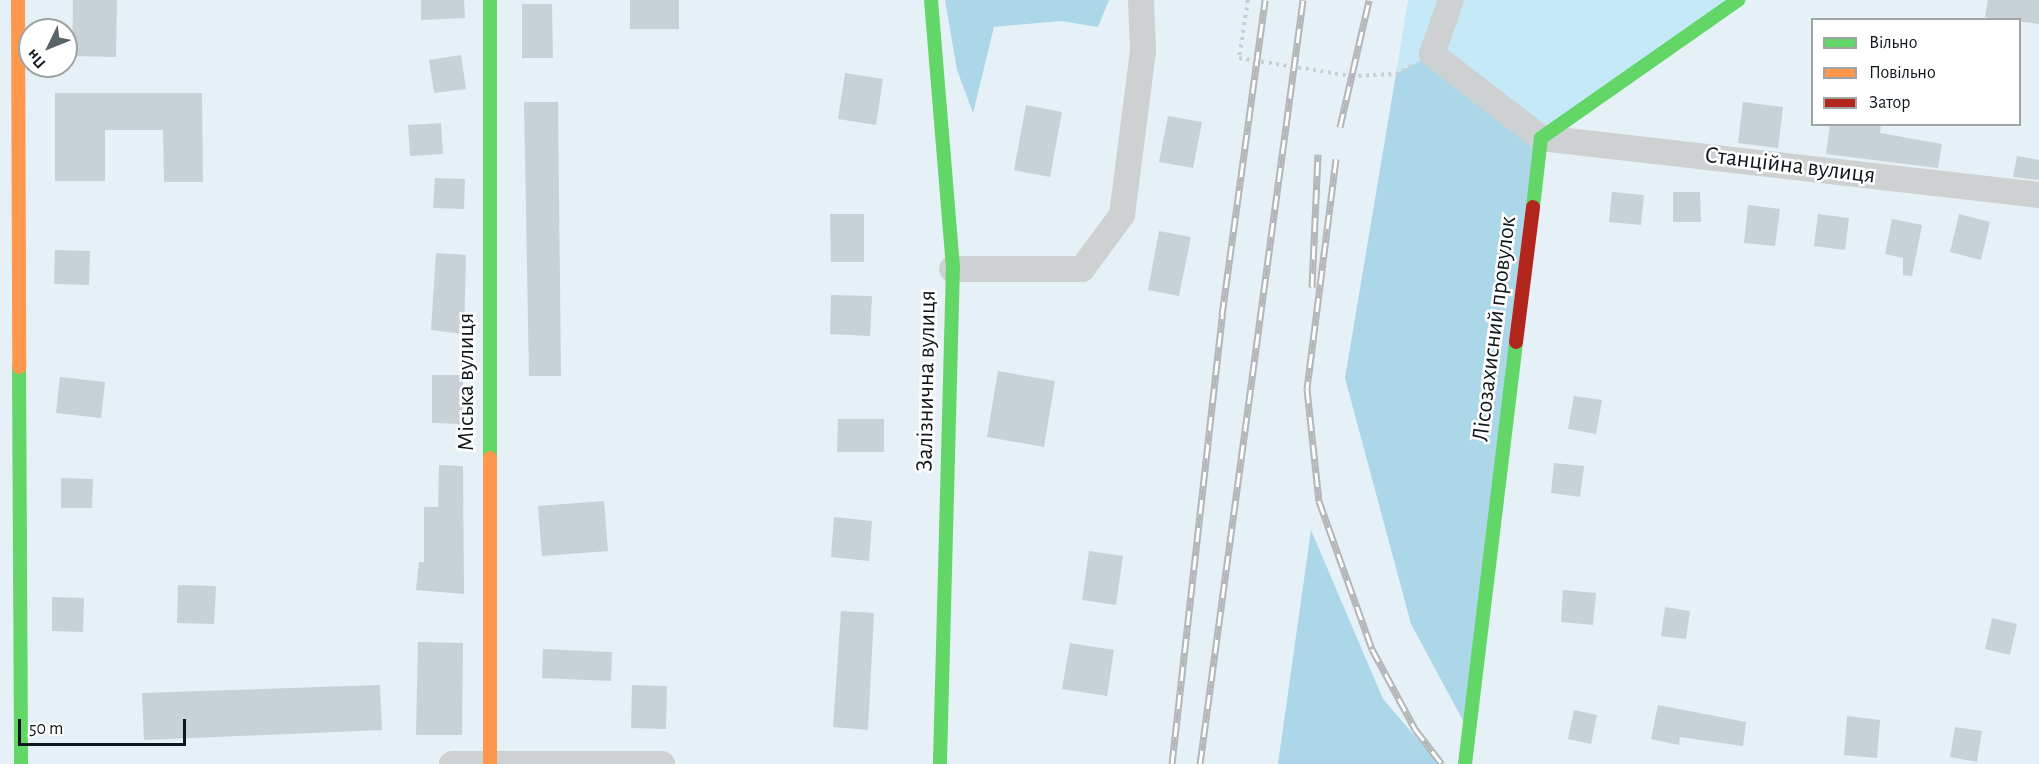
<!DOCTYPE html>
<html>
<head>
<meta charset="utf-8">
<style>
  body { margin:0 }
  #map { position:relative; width:2039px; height:764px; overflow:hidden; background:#e5f1f6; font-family:"Alegreya Sans",sans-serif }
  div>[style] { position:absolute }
  .green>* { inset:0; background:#c6e9f7 }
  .forest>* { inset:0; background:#abd7e8 }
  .building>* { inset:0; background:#c7d1d6 }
  .path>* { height:4px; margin-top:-2px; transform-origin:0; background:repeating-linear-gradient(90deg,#caced0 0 3px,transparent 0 7.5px) }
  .street>* { height:26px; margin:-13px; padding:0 13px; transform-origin:13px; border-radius:13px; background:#ced1d2 }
  .fast>* { height:14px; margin:-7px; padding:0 7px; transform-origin:7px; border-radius:7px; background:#63d668 }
  .slow>* { height:14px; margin:-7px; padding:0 7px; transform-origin:7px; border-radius:7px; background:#ff974d }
  .jam>* { height:14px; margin:-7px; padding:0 7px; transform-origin:7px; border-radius:7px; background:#b3261e }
  .rail>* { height:7px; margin-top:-3.5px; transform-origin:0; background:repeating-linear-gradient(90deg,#fff 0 14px,#b4b6b8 0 28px); box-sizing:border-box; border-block:2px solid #b4b6b8 }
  span { translate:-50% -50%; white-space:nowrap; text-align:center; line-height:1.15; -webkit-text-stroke:5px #fff; paint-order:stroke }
  .street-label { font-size:24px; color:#0e181c }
  .legend { position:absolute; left:1811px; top:18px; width:210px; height:108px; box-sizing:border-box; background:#fff; border:2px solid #9fa3a4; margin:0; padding:8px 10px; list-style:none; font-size:18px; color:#0e181c }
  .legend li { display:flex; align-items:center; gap:12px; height:30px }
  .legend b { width:30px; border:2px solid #9fa3a4 }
  .north { position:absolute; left:18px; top:18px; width:60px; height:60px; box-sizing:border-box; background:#fff; border:2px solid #9fa3a4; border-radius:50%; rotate:227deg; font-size:16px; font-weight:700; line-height:24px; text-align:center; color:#0e181c }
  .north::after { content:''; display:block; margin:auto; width:21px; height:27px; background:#596468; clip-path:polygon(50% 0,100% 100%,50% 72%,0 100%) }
  .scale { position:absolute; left:18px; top:719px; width:168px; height:27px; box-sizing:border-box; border:3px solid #0e181c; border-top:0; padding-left:8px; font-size:18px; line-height:21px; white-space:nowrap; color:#0e181c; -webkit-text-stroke:4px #fff; paint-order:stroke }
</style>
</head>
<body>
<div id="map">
  <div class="green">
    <i style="clip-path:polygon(1408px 0,1738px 0,1541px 138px,1432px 54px,1396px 74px)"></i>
  </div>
  <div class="forest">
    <i style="clip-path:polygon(945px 0,1109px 0,1098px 27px,1061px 21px,994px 27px,973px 113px,957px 70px)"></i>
    <i style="clip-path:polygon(1432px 54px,1541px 138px,1467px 728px,1411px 624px,1345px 378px,1396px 74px)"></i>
    <i style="clip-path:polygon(1311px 530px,1383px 699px,1439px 764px,1278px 764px)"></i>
  </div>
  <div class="building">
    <i style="clip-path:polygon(73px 0,117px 0,116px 57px,72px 56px)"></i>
    <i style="clip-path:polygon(421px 0,464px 0,465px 18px,421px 20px)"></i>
    <i style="clip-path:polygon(630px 0,679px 0,679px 29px,630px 29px)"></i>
    <i style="clip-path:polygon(1988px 0,2039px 0,2039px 24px,1985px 17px)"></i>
    <i style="clip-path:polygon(522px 4px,552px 4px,553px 58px,522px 58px)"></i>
    <i style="clip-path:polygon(461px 55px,466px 89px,434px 93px,429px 60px)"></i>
    <i style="clip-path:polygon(845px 73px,883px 79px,876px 125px,838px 119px)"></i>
    <i style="clip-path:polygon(55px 93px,202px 93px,203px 182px,164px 182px,163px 130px,105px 130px,105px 181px,55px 181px)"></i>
    <i style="clip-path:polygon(524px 102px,558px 102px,561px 376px,529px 376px)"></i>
    <i style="clip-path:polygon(1743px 102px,1783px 107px,1778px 148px,1738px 143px)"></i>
    <i style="clip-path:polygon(1026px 105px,1062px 112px,1050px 177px,1014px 170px)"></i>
    <i style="clip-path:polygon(1168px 116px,1202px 122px,1193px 168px,1159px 162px)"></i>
    <i style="clip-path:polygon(441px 123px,443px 154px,410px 156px,408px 125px)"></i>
    <i style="clip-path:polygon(1830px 124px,1881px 124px,1880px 133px,1942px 144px,1938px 168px,1826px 154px)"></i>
    <i style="clip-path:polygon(2017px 156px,2039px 160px,2039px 180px,2013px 177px)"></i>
    <i style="clip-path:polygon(435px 178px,465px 179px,464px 209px,433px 208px)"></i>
    <i style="clip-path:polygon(1612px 192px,1644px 195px,1641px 225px,1609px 222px)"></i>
    <i style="clip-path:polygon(1673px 192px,1700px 192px,1701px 222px,1673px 222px)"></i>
    <i style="clip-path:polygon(1748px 205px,1780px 209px,1775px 246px,1744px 243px)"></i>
    <i style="clip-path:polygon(830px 214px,864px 214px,864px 262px,831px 262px)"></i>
    <i style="clip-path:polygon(1818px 214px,1849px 218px,1845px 250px,1814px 246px)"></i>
    <i style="clip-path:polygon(1959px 214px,1990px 222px,1981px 260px,1950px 252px)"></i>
    <i style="clip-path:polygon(1892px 219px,1922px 225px,1912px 276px,1903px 275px,1903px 258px,1885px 254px)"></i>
    <i style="clip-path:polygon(1159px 231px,1191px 237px,1179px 296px,1148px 290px)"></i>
    <i style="clip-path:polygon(55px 250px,90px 251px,89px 285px,54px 284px)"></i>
    <i style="clip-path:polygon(436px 253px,466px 255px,464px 334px,431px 330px)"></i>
    <i style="clip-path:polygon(831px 295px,872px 296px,870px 336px,830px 334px)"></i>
    <i style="clip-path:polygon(998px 371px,1055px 381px,1044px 447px,987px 437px)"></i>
    <i style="clip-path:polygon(432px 375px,463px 375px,462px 424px,432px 423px)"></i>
    <i style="clip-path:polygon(60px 377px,105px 382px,101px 418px,56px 413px)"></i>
    <i style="clip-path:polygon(1574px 396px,1602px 400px,1596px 434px,1568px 429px)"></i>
    <i style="clip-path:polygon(838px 419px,884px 419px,884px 452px,837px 452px)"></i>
    <i style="clip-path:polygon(1554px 463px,1584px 466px,1580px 497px,1551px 493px)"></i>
    <i style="clip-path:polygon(439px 465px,463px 466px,464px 594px,416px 590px,419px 562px,424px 562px,424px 507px,438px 507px)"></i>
    <i style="clip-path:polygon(61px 478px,93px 479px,92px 508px,61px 508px)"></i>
    <i style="clip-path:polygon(604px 501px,608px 551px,542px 556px,538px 506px)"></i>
    <i style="clip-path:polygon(834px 517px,872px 521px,869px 561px,831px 557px)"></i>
    <i style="clip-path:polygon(1089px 551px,1123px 556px,1116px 605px,1082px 600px)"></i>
    <i style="clip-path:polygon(178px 585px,216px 586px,214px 624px,177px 623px)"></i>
    <i style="clip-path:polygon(1563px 590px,1596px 593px,1593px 625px,1561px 622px)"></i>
    <i style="clip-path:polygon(52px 597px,84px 598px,83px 632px,52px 631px)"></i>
    <i style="clip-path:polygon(1665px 607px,1690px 611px,1686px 639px,1661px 636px)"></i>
    <i style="clip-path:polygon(841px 611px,874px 613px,868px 730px,833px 727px)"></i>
    <i style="clip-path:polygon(1992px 618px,2017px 624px,2010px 655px,1985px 649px)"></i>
    <i style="clip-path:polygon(418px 642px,463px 643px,462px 735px,416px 735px)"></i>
    <i style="clip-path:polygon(1070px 643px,1114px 650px,1107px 696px,1062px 689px)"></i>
    <i style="clip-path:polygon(543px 649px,612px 652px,611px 681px,542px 678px)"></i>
    <i style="clip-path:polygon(380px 685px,382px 730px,144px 740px,142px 693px)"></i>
    <i style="clip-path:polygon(632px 685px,667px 686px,666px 729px,631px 728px)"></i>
    <i style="clip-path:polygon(1658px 705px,1746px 722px,1743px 746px,1680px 737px,1679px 745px,1651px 739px)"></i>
    <i style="clip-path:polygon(1574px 710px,1597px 715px,1591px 744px,1568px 739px)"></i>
    <i style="clip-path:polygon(1847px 716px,1880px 720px,1877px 758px,1844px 755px)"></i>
    <i style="clip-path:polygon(1955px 727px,1982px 731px,1977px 762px,1950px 757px)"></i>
  </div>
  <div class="path">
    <i style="left:1248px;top:0;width:59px;rotate:98.8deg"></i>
    <i style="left:1239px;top:58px;width:113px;rotate:9.1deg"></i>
    <i style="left:1351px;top:76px;width:45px;rotate:-2.5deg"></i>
    <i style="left:1396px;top:74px;width:19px;rotate:-28deg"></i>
  </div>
  <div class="street">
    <i style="left:1451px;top:0;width:57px;rotate:109.4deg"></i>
    <i style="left:1432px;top:54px;width:138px;rotate:37.6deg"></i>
    <i style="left:1541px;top:138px;width:501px;rotate:6.53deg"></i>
    <i style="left:952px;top:269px;width:130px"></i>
    <i style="left:1082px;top:269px;width:67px;rotate:-53.5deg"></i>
    <i style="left:1122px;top:215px;width:166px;rotate:-82.7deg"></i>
    <i style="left:1143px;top:50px;width:50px;rotate:-92.3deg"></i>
    <i style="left:452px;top:764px;width:210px"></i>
  </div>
  <div class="fast">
    <i style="left:490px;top:0;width:458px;rotate:90deg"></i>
    <i style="left:931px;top:0;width:266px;rotate:85.3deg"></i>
    <i style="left:953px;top:265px;width:499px;rotate:91.5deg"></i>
    <i style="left:1533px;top:207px;width:69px;rotate:-83.4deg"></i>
    <i style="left:1541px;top:138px;width:241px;rotate:-35deg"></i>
    <i style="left:19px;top:367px;width:397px;rotate:89.7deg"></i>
    <i style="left:1465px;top:764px;width:425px;rotate:-83.1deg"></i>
  </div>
  <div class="slow">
    <i style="left:18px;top:0;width:367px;rotate:89.8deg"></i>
    <i style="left:490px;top:458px;width:306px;rotate:90deg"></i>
  </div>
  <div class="jam">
    <i style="left:1516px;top:342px;width:136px;rotate:-82.8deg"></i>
  </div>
  <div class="rail">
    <i style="left:1340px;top:127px;width:130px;rotate:-77.1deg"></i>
    <i style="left:1336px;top:159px;width:232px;rotate:97.2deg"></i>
    <i style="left:1307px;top:389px;width:113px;rotate:83.9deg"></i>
    <i style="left:1319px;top:501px;width:157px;rotate:70.3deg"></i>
    <i style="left:1372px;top:649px;width:91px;rotate:61.7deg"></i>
    <i style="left:1415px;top:729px;width:44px;rotate:52.4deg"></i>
    <i style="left:1312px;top:287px;width:133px;rotate:-87.4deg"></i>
    <i style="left:1172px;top:764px;width:452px;rotate:-83.6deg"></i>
    <i style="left:1222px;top:315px;width:318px;rotate:-82.2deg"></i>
    <i style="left:1200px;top:764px;width:771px;rotate:-82.32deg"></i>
  </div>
  <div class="street-label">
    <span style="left:1790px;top:166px;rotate:7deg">Станційна вулиця</span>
    <span style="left:1495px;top:329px;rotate:-83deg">Лісозахисний провулок</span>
    <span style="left:927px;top:381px;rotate:-89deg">Залізнична вулиця</span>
    <span style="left:467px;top:382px;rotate:-90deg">Міська вулиця</span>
  </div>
  <ul class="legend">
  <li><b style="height:8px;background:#63d668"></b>Вільно</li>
  <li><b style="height:8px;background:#ff974d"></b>Повільно</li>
  <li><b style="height:8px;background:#b3261e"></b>Затор</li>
  </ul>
  <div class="north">Пн</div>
  <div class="scale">50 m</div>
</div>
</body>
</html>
